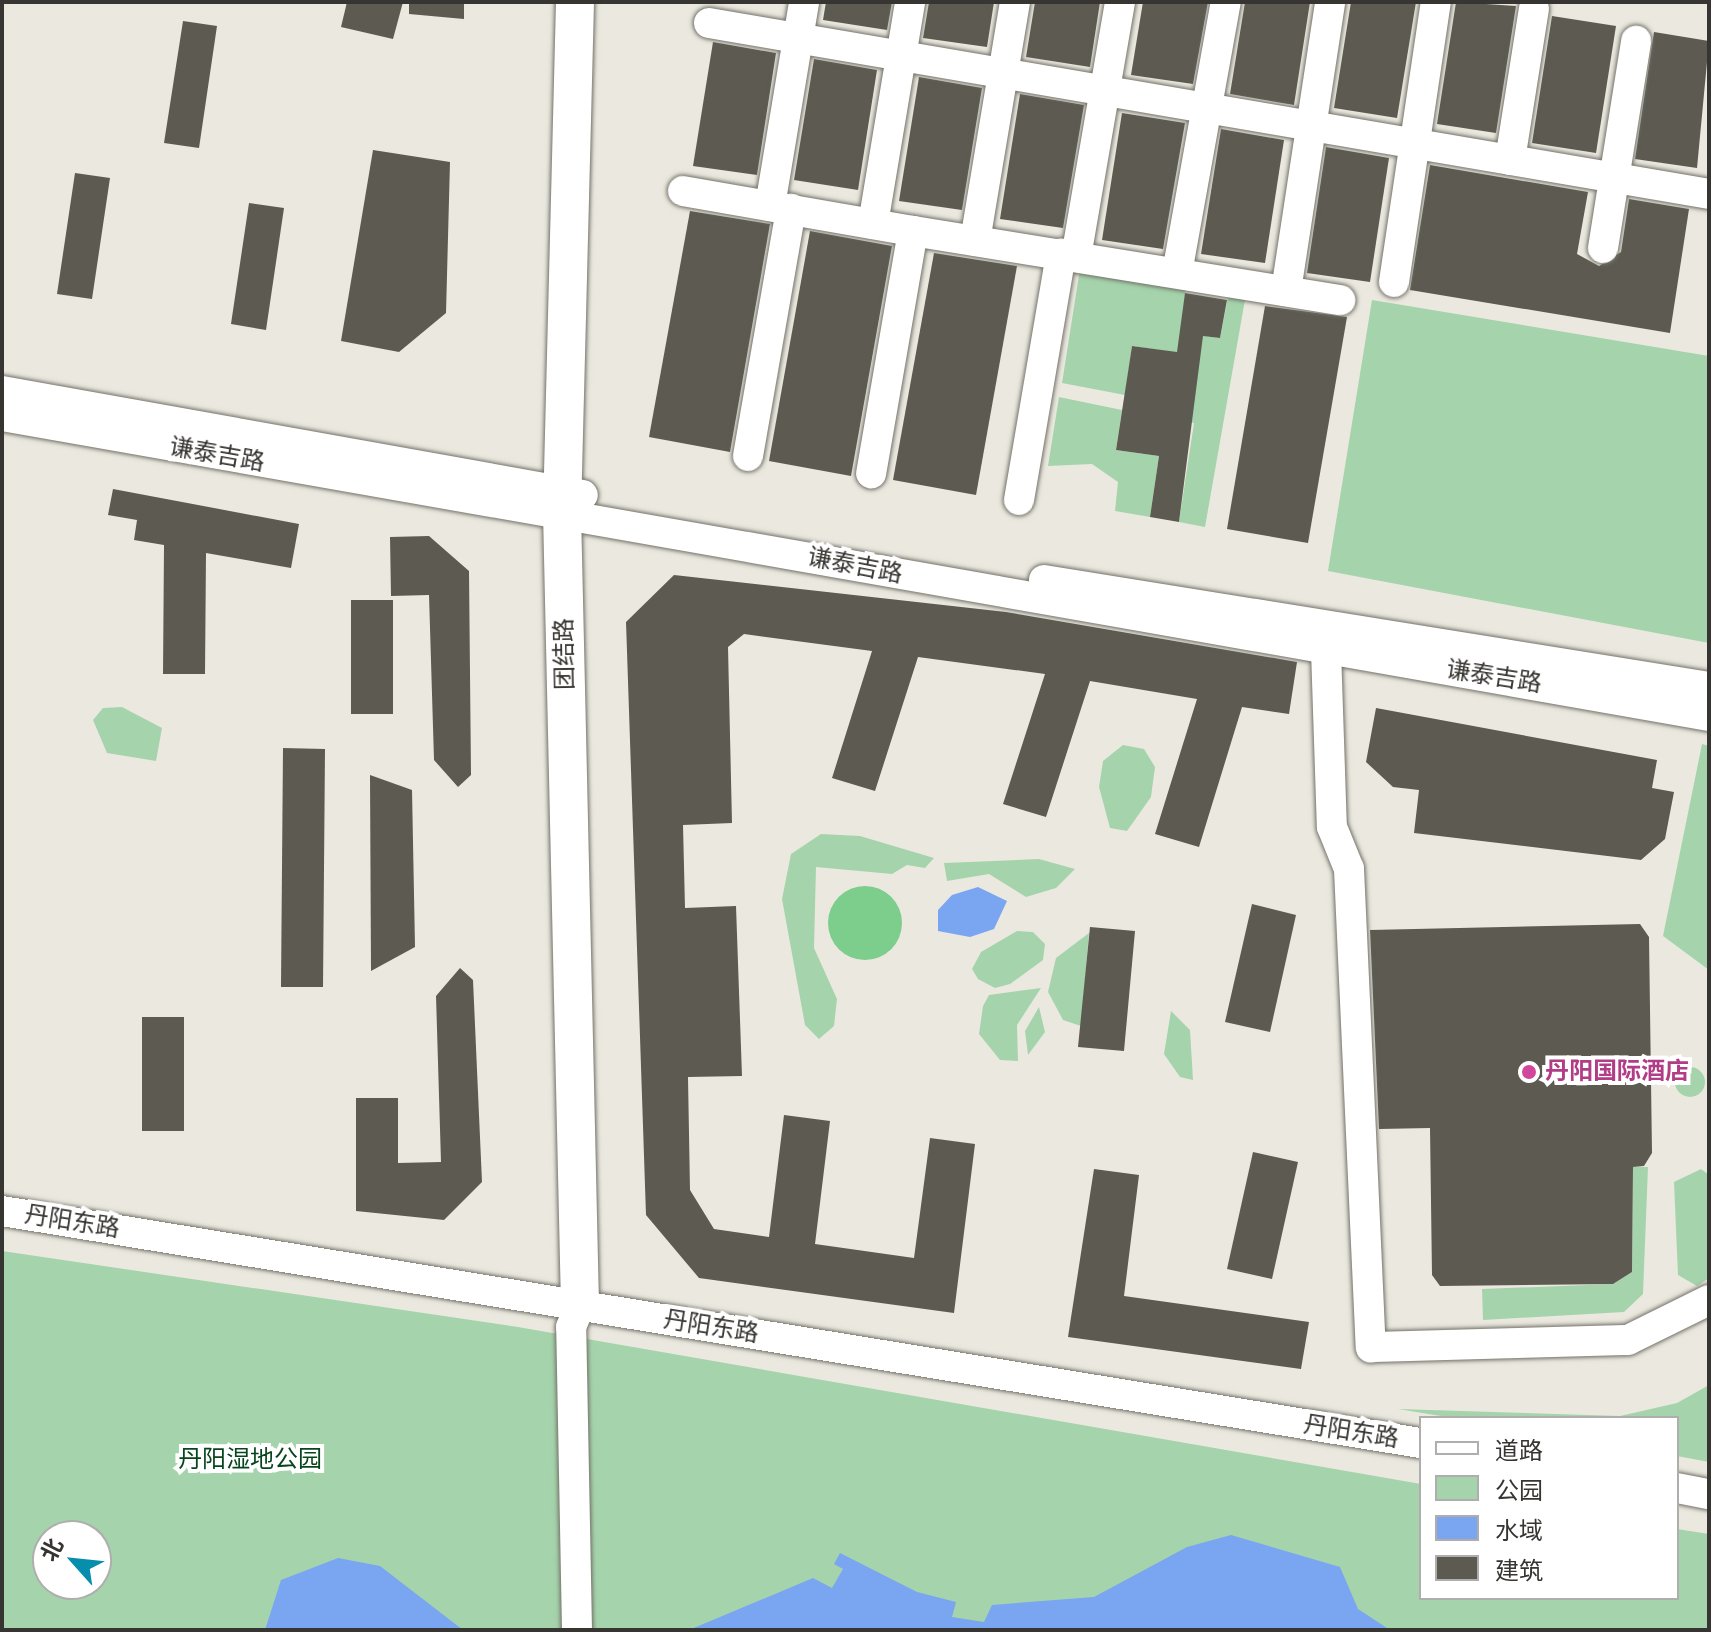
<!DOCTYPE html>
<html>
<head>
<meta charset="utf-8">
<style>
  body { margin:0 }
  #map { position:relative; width:1711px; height:1632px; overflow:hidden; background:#ebe9df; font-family:"Work Sans","Noto Sans SC",sans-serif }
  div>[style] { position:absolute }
  .green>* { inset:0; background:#a5d4ac }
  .round { border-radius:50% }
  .forest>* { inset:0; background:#7dcd8c }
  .water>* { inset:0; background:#79a5f1 }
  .building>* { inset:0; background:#5c5a51 }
  .roads { filter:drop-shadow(0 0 2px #747269) drop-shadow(0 0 2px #747269) }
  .minor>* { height:30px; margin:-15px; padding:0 15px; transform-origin:15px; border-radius:15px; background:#fff }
  .major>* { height:38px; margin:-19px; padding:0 19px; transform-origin:19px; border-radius:19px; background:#fff }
  .dots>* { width:22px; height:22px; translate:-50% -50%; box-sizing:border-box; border:4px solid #fff; border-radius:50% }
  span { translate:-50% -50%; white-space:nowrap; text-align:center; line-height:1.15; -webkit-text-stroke:8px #fff; paint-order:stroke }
  .street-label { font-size:24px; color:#363531 }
  .hotel-label { font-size:24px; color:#b23c85; font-weight:700 }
  .left { translate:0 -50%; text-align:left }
  .park-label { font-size:24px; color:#08451c }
  .frame { position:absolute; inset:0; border:4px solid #363531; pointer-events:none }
  .legend { position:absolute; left:1419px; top:1416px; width:260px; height:184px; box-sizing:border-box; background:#fff; border:2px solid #afaead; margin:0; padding:10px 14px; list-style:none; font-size:24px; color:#363531 }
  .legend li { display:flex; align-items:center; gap:16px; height:40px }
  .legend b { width:40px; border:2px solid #afaead }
  .north { position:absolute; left:32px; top:1520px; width:80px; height:80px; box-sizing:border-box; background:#fff; border:2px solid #afaead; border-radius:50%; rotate:297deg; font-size:22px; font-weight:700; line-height:32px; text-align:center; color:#363531 }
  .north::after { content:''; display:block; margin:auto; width:28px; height:36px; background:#068eac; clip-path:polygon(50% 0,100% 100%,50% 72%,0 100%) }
</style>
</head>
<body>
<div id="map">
  <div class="green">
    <i style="clip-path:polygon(1080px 269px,1186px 286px,1181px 333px,1220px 338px,1229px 292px,1246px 294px,1205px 527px,1179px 522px,1194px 423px,1153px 416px,1200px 356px,1132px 346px,1125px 395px,1062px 383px)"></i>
    <i style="clip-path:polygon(1372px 300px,1709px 356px,1709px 643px,1328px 571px)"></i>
    <i style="clip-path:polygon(1059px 397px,1122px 410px,1116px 450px,1159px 456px,1150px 517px,1115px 511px,1118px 482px,1092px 464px,1048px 466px)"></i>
    <i style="clip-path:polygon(122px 707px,162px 728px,156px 761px,107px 753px,93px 720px,103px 708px)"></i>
    <i style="clip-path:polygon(1702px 744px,1709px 746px,1709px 970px,1663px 936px)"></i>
    <i style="clip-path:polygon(1123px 745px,1144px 749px,1155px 767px,1151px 797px,1127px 831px,1110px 828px,1099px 787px,1103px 761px)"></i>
    <i style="clip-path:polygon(821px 834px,860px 836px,934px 858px,925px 868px,907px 865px,892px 874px,816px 867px,814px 948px,837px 999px,834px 1026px,819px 1039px,805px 1025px,782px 899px,791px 854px)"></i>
    <i style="clip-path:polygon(1039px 859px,1075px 869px,1056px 888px,1026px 897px,989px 874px,947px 881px,944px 863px)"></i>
    <i style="clip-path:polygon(1017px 931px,1033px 932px,1045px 944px,1043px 960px,1010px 984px,995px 988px,978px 979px,972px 969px,981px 952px)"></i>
    <i style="clip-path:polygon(1089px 933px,1081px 1026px,1063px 1020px,1048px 992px,1056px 958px)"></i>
    <i style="clip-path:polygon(1041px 988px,1017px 1025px,1018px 1061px,1000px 1060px,979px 1034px,983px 1006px,989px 995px)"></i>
    <i style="clip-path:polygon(1039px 1007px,1045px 1032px,1028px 1055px,1025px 1031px)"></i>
    <i style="clip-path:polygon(1171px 1011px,1190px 1030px,1193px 1080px,1180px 1077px,1164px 1054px)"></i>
    <i class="round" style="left:1675px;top:1067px;width:30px;height:30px"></i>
    <i style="clip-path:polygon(1633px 1167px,1648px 1167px,1643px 1294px,1624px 1312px,1483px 1320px,1482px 1289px,1613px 1284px,1632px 1272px)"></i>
    <i style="clip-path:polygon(1701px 1169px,1709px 1175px,1709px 1278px,1697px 1286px,1678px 1275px,1674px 1182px)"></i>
    <i style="clip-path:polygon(evenodd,2px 1251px,518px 1327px,1421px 1484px,1421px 1598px,1677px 1598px,1677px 1529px,1709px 1534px,1709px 1630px,2px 1630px,2px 1251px,48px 1536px,96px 1536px,96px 1584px,48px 1584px,48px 1536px)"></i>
    <i style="clip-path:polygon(1709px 1385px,1709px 1462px,1677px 1456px,1677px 1418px,1453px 1418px,1398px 1409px,1620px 1416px,1677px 1403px)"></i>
  </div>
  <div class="forest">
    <i class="round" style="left:828px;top:886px;width:74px;height:74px"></i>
  </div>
  <div class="water">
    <i style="clip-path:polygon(978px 887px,1007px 901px,994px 929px,970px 937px,938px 931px,938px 910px,952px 895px)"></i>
    <i style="clip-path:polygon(1231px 1535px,1340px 1567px,1358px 1609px,1390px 1630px,689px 1630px,813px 1578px,832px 1588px,843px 1569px,834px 1564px,840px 1553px,917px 1592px,956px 1602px,952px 1617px,984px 1622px,992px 1605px,1094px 1597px,1187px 1547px)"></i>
    <i style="clip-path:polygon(338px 1558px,380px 1566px,463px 1630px,265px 1630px,281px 1580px)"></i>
  </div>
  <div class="building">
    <i style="clip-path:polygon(347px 2px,403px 2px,393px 39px,341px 27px)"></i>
    <i style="clip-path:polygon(409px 2px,464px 2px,464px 19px,409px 14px)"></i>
    <i style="clip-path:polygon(826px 2px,892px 2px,887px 30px,823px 20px)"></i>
    <i style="clip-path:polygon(929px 2px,994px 2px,987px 47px,923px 38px)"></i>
    <i style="clip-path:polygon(1035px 2px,1100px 2px,1090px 67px,1026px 57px)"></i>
    <i style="clip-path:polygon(1143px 2px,1208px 2px,1193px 84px,1131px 75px)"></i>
    <i style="clip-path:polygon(1245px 2px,1310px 2px,1294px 105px,1230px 94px)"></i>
    <i style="clip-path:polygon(1351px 2px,1416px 2px,1397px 118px,1334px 108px)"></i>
    <i style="clip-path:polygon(1456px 2px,1516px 6px,1496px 133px,1437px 124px)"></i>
    <i style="clip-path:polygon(1552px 16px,1616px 26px,1596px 153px,1532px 143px)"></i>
    <i style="clip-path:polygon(183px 21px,217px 26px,199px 148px,164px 143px)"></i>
    <i style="clip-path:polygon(1654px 32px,1709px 41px,1697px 168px,1635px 159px)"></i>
    <i style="clip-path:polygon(713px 42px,776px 53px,757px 175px,693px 166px)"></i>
    <i style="clip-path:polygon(814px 59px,877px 70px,858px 190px,794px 180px)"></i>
    <i style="clip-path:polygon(919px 77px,982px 88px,962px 210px,899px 201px)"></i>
    <i style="clip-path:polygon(1020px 94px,1084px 105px,1063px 228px,1000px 219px)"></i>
    <i style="clip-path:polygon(1122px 113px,1185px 123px,1163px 249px,1102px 240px)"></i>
    <i style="clip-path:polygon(1221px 129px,1284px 140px,1265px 263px,1201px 254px)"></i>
    <i style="clip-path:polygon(1326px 147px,1389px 158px,1370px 282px,1307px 273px)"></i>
    <i style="clip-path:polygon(373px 150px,450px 162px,446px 313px,399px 352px,341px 341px)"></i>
    <i style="clip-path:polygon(1430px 165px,1588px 192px,1577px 254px,1599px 266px,1621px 252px,1629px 199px,1689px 209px,1670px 333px,1410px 290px)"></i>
    <i style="clip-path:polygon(75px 173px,110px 178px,92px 299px,57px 294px)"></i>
    <i style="clip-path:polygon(249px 203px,284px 208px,266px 330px,231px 324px)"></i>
    <i style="clip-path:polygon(690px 211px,770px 224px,730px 452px,649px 437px)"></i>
    <i style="clip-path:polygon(810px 231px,892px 246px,851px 476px,769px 461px)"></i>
    <i style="clip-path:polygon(934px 253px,1017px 266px,976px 495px,893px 480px)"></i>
    <i style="clip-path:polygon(1185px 293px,1227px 300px,1220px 338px,1203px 336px,1179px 522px,1150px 517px,1159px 456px,1116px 450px,1132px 346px,1177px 352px)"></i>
    <i style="clip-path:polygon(1265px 306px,1347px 317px,1308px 543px,1227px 529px)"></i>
    <i style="clip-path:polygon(113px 489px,299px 524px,291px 568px,206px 553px,205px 674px,163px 674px,164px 545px,134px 540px,137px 520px,108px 515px)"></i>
    <i style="clip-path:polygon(429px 536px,469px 571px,471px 775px,458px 787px,434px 760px,429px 595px,391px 596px,390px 537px)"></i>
    <i style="clip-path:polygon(674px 575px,1006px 612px,1297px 662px,1289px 714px,1242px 707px,1199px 847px,1155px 834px,1197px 699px,1090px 681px,1046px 817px,1003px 804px,1045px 674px,918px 657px,875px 791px,832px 778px,872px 651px,744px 634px,728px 647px,732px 823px,683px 825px,685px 908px,736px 906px,742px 1076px,688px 1077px,690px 1190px,714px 1229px,769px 1237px,784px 1115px,830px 1121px,815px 1244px,914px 1258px,930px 1138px,975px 1144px,954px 1313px,699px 1278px,646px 1215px,626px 622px)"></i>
    <i style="clip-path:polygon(351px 600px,393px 600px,393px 714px,351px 714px)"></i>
    <i style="clip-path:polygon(1376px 708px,1657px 760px,1652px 788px,1674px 792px,1665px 839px,1641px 860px,1414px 833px,1419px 790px,1393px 787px,1366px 762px)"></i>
    <i style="clip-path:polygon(283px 748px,325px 749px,323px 987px,281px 987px)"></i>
    <i style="clip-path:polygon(370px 775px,412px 790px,415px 947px,371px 971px)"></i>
    <i style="clip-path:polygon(1252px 904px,1296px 915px,1270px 1032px,1225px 1022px)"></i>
    <i style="clip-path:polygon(1640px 924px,1649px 937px,1652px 1153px,1644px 1166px,1633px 1167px,1632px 1272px,1613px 1284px,1440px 1286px,1432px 1275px,1430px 1128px,1379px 1129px,1370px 930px)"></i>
    <i style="clip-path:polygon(1090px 927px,1135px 931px,1124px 1051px,1078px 1047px)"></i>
    <i style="clip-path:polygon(460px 968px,473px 980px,482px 1182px,444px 1220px,356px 1211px,356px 1098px,398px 1098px,398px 1163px,441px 1162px,436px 996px)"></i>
    <i style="clip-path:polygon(142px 1017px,184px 1017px,184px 1131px,142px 1131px)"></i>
    <i style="clip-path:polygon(1253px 1152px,1298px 1162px,1272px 1279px,1227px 1269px)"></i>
    <i style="clip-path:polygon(1094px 1169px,1139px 1175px,1124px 1296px,1309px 1322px,1301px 1369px,1068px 1337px)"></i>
  </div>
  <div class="roads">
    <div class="minor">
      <i style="left:709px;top:23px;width:1015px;rotate:9.7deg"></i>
      <i style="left:1510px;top:160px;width:153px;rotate:-81deg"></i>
      <i style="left:683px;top:191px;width:233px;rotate:9.9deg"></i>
      <i style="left:913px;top:231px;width:246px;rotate:99.8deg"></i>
      <i style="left:770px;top:206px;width:207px;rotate:-80.5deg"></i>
      <i style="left:873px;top:224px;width:225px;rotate:-80.5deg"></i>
      <i style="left:913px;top:231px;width:433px;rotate:9.2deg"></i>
      <i style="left:975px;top:241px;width:242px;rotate:-80.5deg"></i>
      <i style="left:1603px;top:248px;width:210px;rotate:-80.9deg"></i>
      <i style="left:1076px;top:257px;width:259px;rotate:-80.2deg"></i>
      <i style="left:1177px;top:273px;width:275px;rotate:-79.8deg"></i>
      <i style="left:1394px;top:282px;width:283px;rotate:-81.5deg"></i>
      <i style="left:1286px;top:291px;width:292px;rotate:-81.3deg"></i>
      <i style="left:2px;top:391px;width:590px;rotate:10.15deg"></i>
      <i style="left:2px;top:416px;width:1733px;rotate:9.97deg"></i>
      <i style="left:748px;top:456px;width:251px;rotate:-80.1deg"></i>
      <i style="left:1019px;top:500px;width:250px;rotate:-80.3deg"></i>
      <i style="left:1044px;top:580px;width:674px;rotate:9.14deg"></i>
      <i style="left:1326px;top:650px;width:177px;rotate:88.1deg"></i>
      <i style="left:1332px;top:827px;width:45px;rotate:68deg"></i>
      <i style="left:1349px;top:869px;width:479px;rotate:87.4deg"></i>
      <i style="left:1371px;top:1347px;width:257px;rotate:-1.6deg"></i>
      <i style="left:1628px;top:1340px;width:90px;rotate:-26.3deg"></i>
      <i style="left:2px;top:1211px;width:1438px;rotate:9.29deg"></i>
      <i style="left:1677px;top:1488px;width:33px;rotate:11deg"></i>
      <i style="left:577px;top:1630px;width:303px;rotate:-91.1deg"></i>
      <i style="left:571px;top:1327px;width:23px;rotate:-67deg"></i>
    </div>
    <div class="major">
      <i style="left:575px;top:2px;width:510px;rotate:91.46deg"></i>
      <i style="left:562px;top:512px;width:794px;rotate:88.7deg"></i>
    </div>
  </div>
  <div class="dots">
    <i style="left:1529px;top:1072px;background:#d1479c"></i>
  </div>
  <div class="street-label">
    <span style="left:217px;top:455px;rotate:10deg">谦泰吉路</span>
    <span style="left:855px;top:566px;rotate:11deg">谦泰吉路</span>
    <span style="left:565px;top:654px;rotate:-91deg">团结路</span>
    <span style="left:1494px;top:677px;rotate:9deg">谦泰吉路</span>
    <span style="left:72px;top:1222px;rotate:9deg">丹阳东路</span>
    <span style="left:711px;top:1327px;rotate:9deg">丹阳东路</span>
    <span style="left:1351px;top:1432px;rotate:9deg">丹阳东路</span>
  </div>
  <div class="hotel-label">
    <span class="left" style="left:1545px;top:1072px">丹阳国际酒店</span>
  </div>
  <div class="park-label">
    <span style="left:250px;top:1460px">丹阳湿地公园</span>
  </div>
  <div class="frame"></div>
  <ul class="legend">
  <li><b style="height:10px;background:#fff"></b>道路</li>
  <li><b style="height:22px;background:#a5d4ac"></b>公园</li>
  <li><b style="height:22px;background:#79a5f1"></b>水域</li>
  <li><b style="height:22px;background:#5c5a51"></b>建筑</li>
  </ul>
  <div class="north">北</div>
</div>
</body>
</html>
